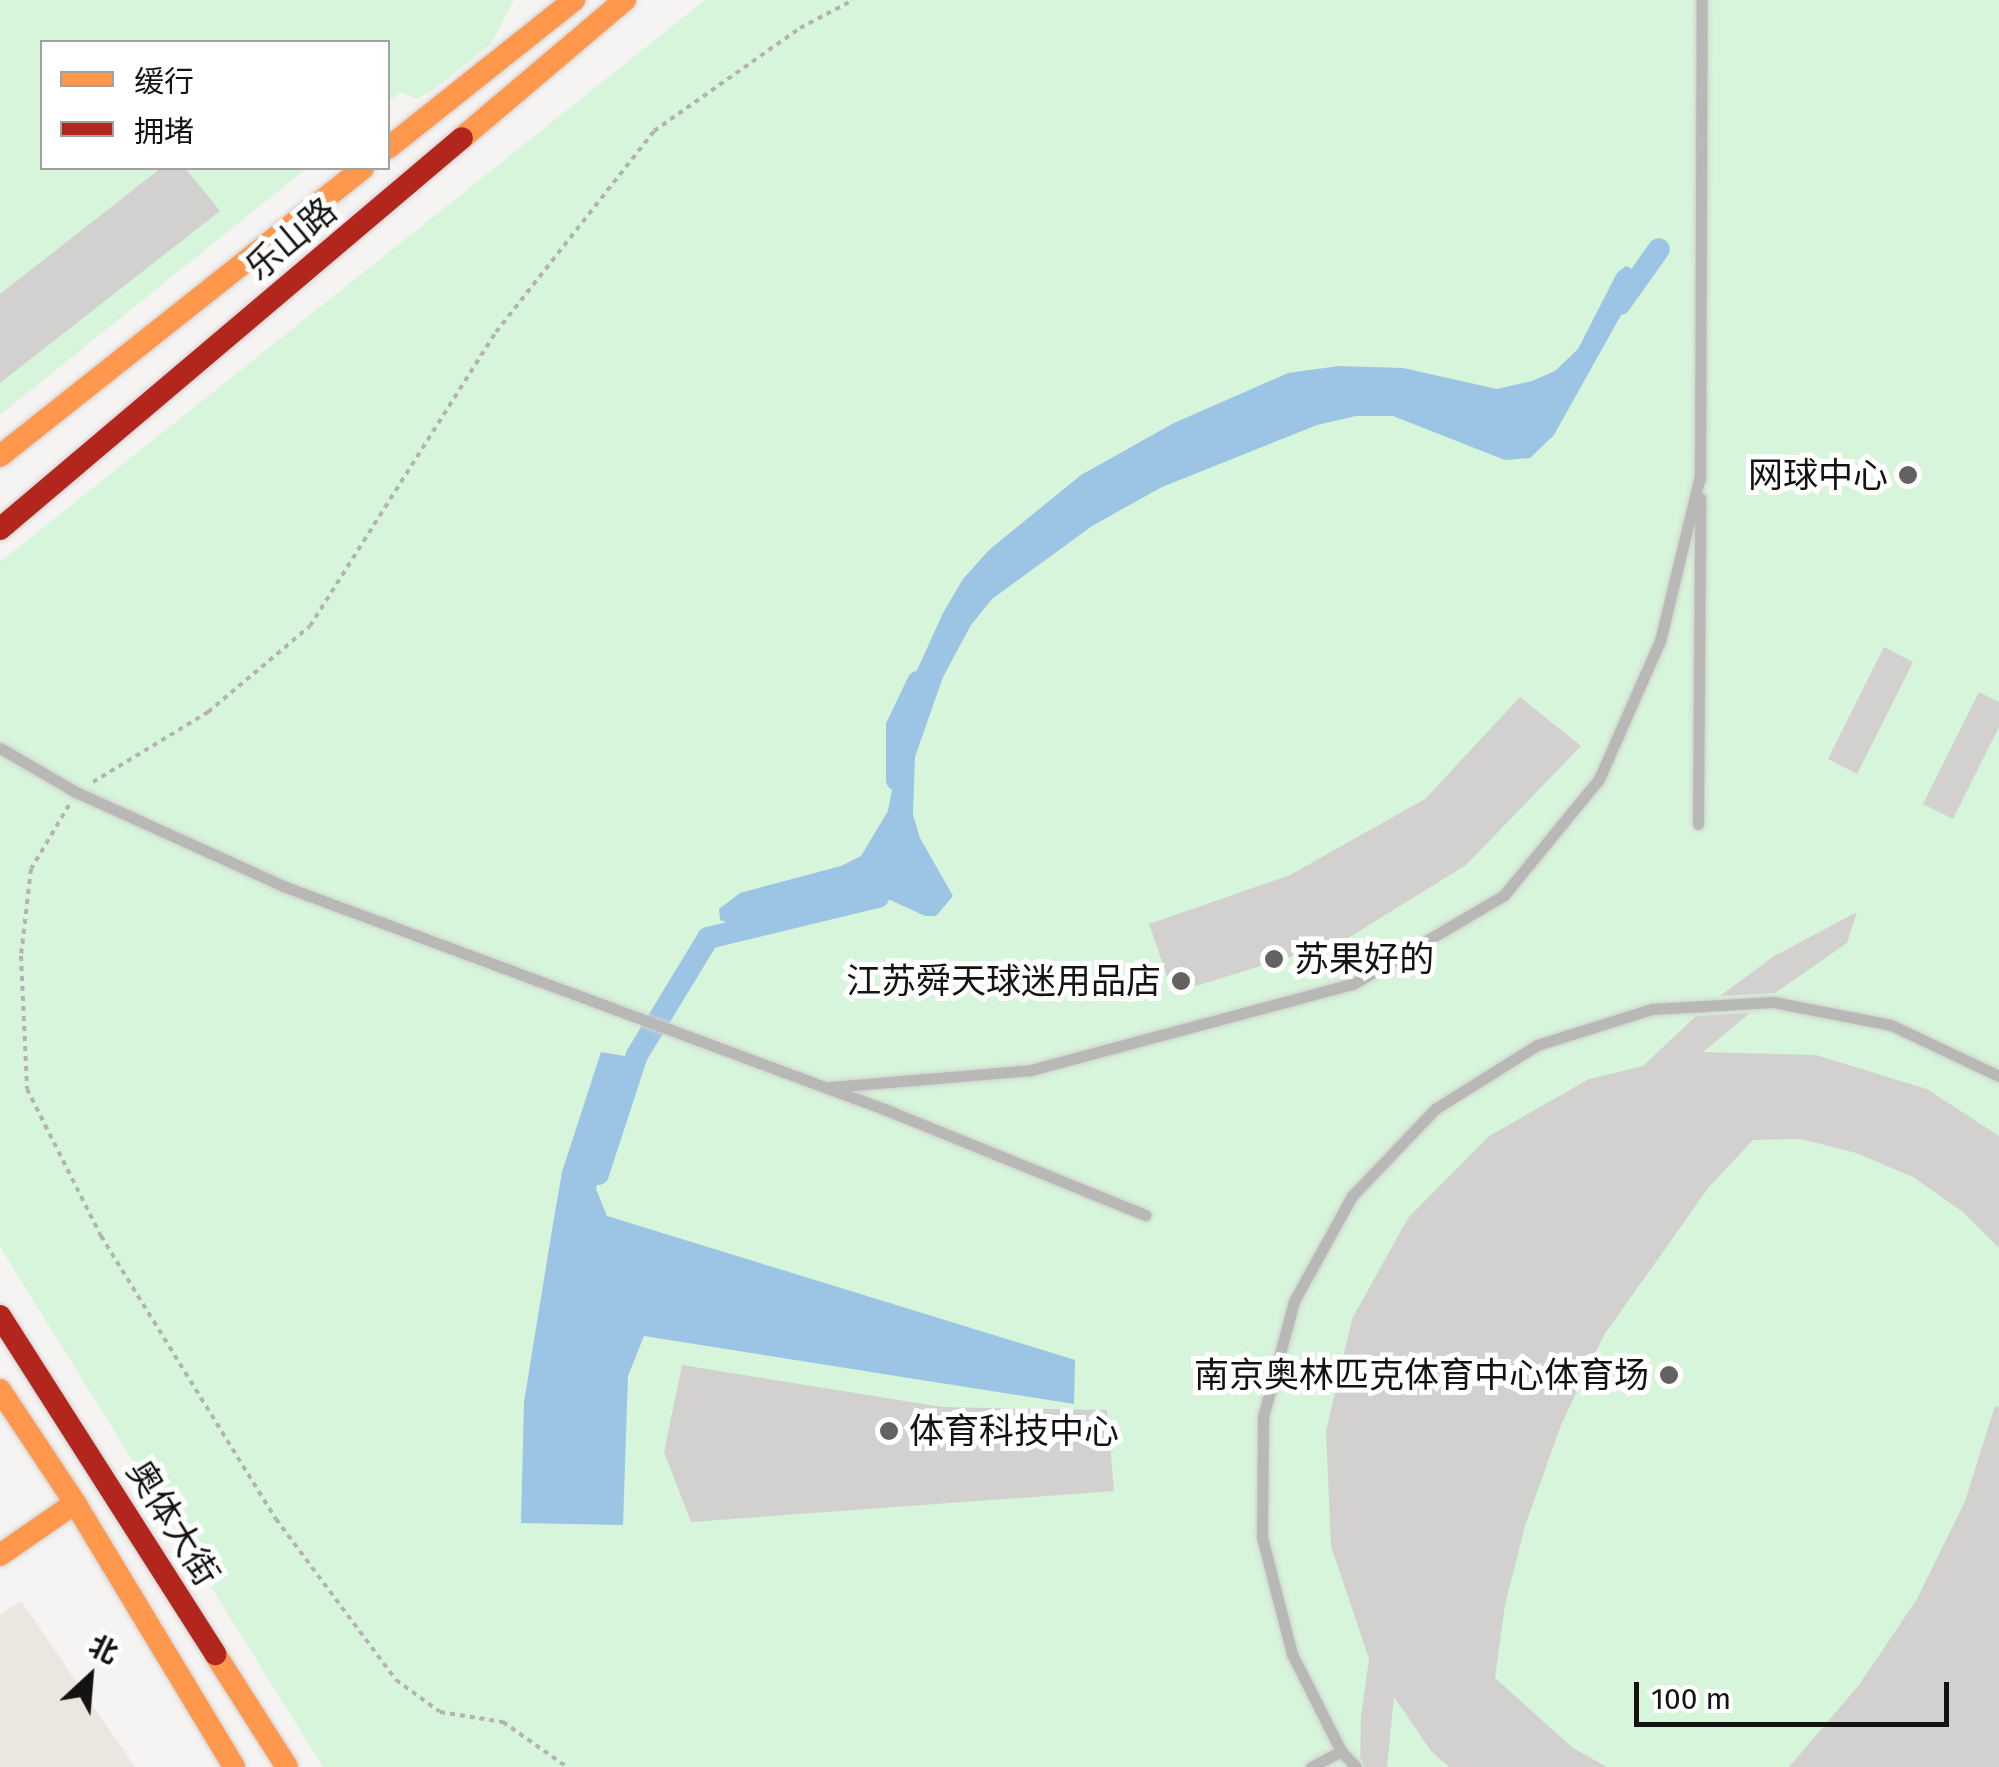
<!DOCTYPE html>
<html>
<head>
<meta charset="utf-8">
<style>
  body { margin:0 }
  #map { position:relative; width:1999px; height:1767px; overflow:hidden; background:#f6f4f2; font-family:"Fira Sans","Noto Sans SC",sans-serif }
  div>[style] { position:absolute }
  .built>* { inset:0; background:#ebe7e0 }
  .green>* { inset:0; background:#d7f5da }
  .water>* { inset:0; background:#9cc4e4 }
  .canal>* { height:22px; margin:-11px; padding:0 11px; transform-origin:11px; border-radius:11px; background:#9cc4e4 }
  .building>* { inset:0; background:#d3d1d0 }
  .path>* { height:4px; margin-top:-2px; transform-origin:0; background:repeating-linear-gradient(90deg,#b3b3b1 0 5px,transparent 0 10px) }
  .roads { filter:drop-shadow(0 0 2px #d1d0cf) drop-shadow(0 0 2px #d1d0cf) }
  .lane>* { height:11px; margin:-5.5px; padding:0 5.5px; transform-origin:5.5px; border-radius:5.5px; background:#b8b8b7 }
  .slow>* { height:22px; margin:-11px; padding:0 11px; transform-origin:11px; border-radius:11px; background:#ff974d }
  .jam>* { height:22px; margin:-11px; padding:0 11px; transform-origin:11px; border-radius:11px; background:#b3261e }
  .dots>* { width:28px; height:28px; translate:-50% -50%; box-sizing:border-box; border:5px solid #fff; border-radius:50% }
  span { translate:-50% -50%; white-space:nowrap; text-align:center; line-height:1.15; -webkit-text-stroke:10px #fff; paint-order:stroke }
  .street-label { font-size:35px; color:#141312 }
  .poi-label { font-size:35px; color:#141312 }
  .right { translate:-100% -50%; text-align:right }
  .left { translate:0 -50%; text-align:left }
  .legend { position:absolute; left:40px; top:40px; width:350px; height:130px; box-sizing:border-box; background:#fff; border:2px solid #a1a1a0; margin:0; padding:12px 18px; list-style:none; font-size:30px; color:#141312 }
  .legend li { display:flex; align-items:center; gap:20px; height:50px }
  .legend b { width:50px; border:2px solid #a1a1a0 }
  .north { position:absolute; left:40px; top:1627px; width:100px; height:100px; -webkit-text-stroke:8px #fff; paint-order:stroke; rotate:26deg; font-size:28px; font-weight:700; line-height:40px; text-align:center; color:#141312 }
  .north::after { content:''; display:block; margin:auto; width:35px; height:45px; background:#141312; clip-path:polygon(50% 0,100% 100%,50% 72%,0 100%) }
  .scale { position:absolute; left:1634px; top:1682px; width:315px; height:45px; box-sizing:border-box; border:5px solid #141312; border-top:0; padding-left:12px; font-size:30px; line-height:35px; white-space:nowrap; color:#141312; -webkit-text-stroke:8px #fff; paint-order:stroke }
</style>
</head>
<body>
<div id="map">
  <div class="built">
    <i style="clip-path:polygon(21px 1601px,135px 1767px,0 1767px,0 1615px)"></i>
  </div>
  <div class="green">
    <i style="clip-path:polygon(0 0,514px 0,491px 44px,429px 93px,416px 99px,401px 92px,388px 102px,388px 42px,42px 42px,42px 168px,307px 168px,0 415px)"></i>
    <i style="clip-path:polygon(705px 0,1999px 0,1999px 1767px,323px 1767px,0 1247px,0 562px)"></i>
  </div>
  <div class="water">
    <i style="clip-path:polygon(1626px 266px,1634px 270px,1637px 282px,1630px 299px,1554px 435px,1530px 458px,1505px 460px,1393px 416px,1356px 416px,1317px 425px,1162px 487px,1092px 526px,992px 599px,971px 625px,943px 677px,915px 757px,913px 815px,920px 838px,953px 896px,936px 916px,925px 916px,886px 898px,839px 896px,743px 928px,720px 920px,719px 909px,740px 893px,841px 866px,861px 856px,888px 811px,913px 679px,943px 613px,963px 579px,989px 550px,1081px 475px,1174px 423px,1288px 373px,1339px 366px,1403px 368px,1497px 389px,1532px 381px,1555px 371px,1578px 349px,1617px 273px)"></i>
    <i style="clip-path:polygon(601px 1052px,630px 1057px,596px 1189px,607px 1216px,1075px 1360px,1074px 1404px,644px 1336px,628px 1376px,623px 1525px,521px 1523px,524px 1402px,551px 1236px,562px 1172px)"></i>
  </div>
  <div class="canal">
    <i style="left:1620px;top:304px;width:67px;rotate:-54.7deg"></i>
    <i style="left:897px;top:780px;width:54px;rotate:-90deg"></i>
    <i style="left:897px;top:726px;width:49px;rotate:-64.5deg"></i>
    <i style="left:598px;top:1174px;width:125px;rotate:-71.9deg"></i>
    <i style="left:637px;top:1055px;width:137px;rotate:-58.7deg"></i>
    <i style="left:708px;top:938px;width:175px;rotate:-13.6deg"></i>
    <i style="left:878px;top:897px;width:28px;rotate:-77deg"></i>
  </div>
  <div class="building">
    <i style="clip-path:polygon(161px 168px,185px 168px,220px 211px,0 383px,0 294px)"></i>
    <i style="clip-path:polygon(1884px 647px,1913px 662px,1857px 774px,1828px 759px)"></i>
    <i style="clip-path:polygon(1979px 692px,1999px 702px,1999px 727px,1953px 819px,1923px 804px)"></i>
    <i style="clip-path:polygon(1520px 697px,1581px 746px,1466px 865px,1345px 940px,1173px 993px,1149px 924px,1290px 875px,1425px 799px)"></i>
    <i style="clip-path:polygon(1857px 912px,1847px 943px,1775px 993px,1720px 996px,1774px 956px)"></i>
    <i style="clip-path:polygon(1750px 1013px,1703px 1052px,1816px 1055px,1927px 1089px,1999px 1136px,1999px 1248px,1963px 1212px,1913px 1177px,1856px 1153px,1801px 1139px,1753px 1140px,1709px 1187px,1604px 1335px,1561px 1425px,1525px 1526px,1505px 1605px,1495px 1678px,1573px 1748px,1607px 1767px,1449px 1767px,1431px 1751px,1394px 1697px,1387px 1767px,1365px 1767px,1360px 1757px,1361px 1716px,1369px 1659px,1331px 1546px,1326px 1431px,1352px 1319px,1408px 1218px,1489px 1136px,1589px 1079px,1643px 1066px,1696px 1016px)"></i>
    <i style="clip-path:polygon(682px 1365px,942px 1407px,1107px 1410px,1114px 1491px,691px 1522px,664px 1452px)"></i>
    <i style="clip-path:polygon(1995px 1406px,1999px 1407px,1999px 1767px,1789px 1767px,1859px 1685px,1917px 1599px,1965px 1501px)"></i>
  </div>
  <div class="path">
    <i style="left:93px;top:782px;width:135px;rotate:-31.3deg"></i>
    <i style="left:208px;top:712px;width:133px;rotate:-40.1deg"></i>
    <i style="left:310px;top:626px;width:348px;rotate:-57.7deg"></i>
    <i style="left:496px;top:332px;width:256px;rotate:-51.8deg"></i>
    <i style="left:654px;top:131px;width:179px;rotate:-35.2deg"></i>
    <i style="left:800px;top:28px;width:60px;rotate:-27.8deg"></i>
    <i style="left:69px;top:805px;width:74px;rotate:120.7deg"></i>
    <i style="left:31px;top:869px;width:88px;rotate:96.6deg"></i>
    <i style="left:21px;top:956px;width:133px;rotate:87.4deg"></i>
    <i style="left:27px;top:1089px;width:165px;rotate:63.3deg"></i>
    <i style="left:101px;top:1236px;width:333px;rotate:58.3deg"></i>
    <i style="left:276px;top:1519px;width:201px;rotate:53.3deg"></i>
    <i style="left:396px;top:1680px;width:54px;rotate:36deg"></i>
    <i style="left:440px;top:1712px;width:64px;rotate:9deg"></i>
    <i style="left:503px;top:1722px;width:78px;rotate:35.1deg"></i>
  </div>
  <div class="roads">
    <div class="lane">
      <i style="left:1700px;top:479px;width:479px;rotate:-89.8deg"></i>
      <i style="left:0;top:748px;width:88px;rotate:30.1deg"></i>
      <i style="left:76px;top:792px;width:227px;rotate:24.4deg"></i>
      <i style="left:283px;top:886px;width:641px;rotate:20.36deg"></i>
      <i style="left:884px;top:1109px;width:282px;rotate:22.1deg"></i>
      <i style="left:1698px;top:824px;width:326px;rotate:-89.6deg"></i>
      <i style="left:830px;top:1087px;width:202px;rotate:-4.8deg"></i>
      <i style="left:1031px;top:1070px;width:333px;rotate:-15deg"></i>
      <i style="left:1353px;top:984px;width:175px;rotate:-30.5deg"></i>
      <i style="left:1504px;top:895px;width:150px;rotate:-50.7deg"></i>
      <i style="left:1599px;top:779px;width:151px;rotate:-66.2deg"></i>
      <i style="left:1660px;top:641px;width:170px;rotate:-76.4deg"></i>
      <i style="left:1311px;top:1767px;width:34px;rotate:-28deg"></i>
      <i style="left:1356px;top:1767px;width:22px;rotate:-133deg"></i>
      <i style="left:1341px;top:1751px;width:109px;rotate:-116.8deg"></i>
      <i style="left:1292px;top:1654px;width:121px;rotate:-104.4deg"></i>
      <i style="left:1262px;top:1537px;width:120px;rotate:-89.5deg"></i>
      <i style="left:1263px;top:1417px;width:120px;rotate:-75deg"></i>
      <i style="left:1294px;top:1301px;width:120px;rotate:-61.1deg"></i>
      <i style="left:1352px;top:1196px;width:120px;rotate:-46.3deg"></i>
      <i style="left:1435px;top:1109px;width:120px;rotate:-32.1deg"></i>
      <i style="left:1537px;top:1045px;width:121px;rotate:-17.4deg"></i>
      <i style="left:1652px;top:1009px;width:121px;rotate:-3.3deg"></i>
      <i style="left:1773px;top:1002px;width:120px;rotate:11deg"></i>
      <i style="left:1891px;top:1025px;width:119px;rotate:25.3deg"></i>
    </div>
    <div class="slow">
      <i style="left:462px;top:138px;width:214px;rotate:-40.3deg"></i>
      <i style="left:388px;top:148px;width:238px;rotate:-38.5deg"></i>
      <i style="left:0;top:456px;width:463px;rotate:-38.4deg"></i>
      <i style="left:0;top:1390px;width:136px;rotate:56.4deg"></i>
      <i style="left:75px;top:1503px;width:308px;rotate:58.9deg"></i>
      <i style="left:0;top:1555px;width:91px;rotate:-34.7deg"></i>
      <i style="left:215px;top:1654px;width:134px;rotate:57.5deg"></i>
    </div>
    <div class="jam">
      <i style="left:0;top:529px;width:605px;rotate:-40.24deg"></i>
      <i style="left:0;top:1316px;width:401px;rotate:57.5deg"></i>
    </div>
  </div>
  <div class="dots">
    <i style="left:1908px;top:475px;background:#636260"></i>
    <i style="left:1274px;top:959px;background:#636260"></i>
    <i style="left:1181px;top:981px;background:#636260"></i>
    <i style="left:1669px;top:1375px;background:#636260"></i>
    <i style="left:889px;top:1431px;background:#636260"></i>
  </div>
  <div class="street-label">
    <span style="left:291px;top:239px;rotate:-40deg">乐山路</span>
    <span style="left:173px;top:1523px;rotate:58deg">奥体大街</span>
  </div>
  <div class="poi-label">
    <span class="right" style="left:1888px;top:475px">网球中心</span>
    <span class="left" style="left:1294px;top:959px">苏果好的</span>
    <span class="right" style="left:1161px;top:981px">江苏舜天球迷用品店</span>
    <span class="right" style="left:1649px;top:1375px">南京奥林匹克体育中心体育场</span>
    <span class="left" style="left:909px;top:1431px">体育科技中心</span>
  </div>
  <ul class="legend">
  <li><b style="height:12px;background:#ff974d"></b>缓行</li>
  <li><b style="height:12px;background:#b3261e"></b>拥堵</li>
  </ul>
  <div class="north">北</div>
  <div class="scale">100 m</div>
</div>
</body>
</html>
